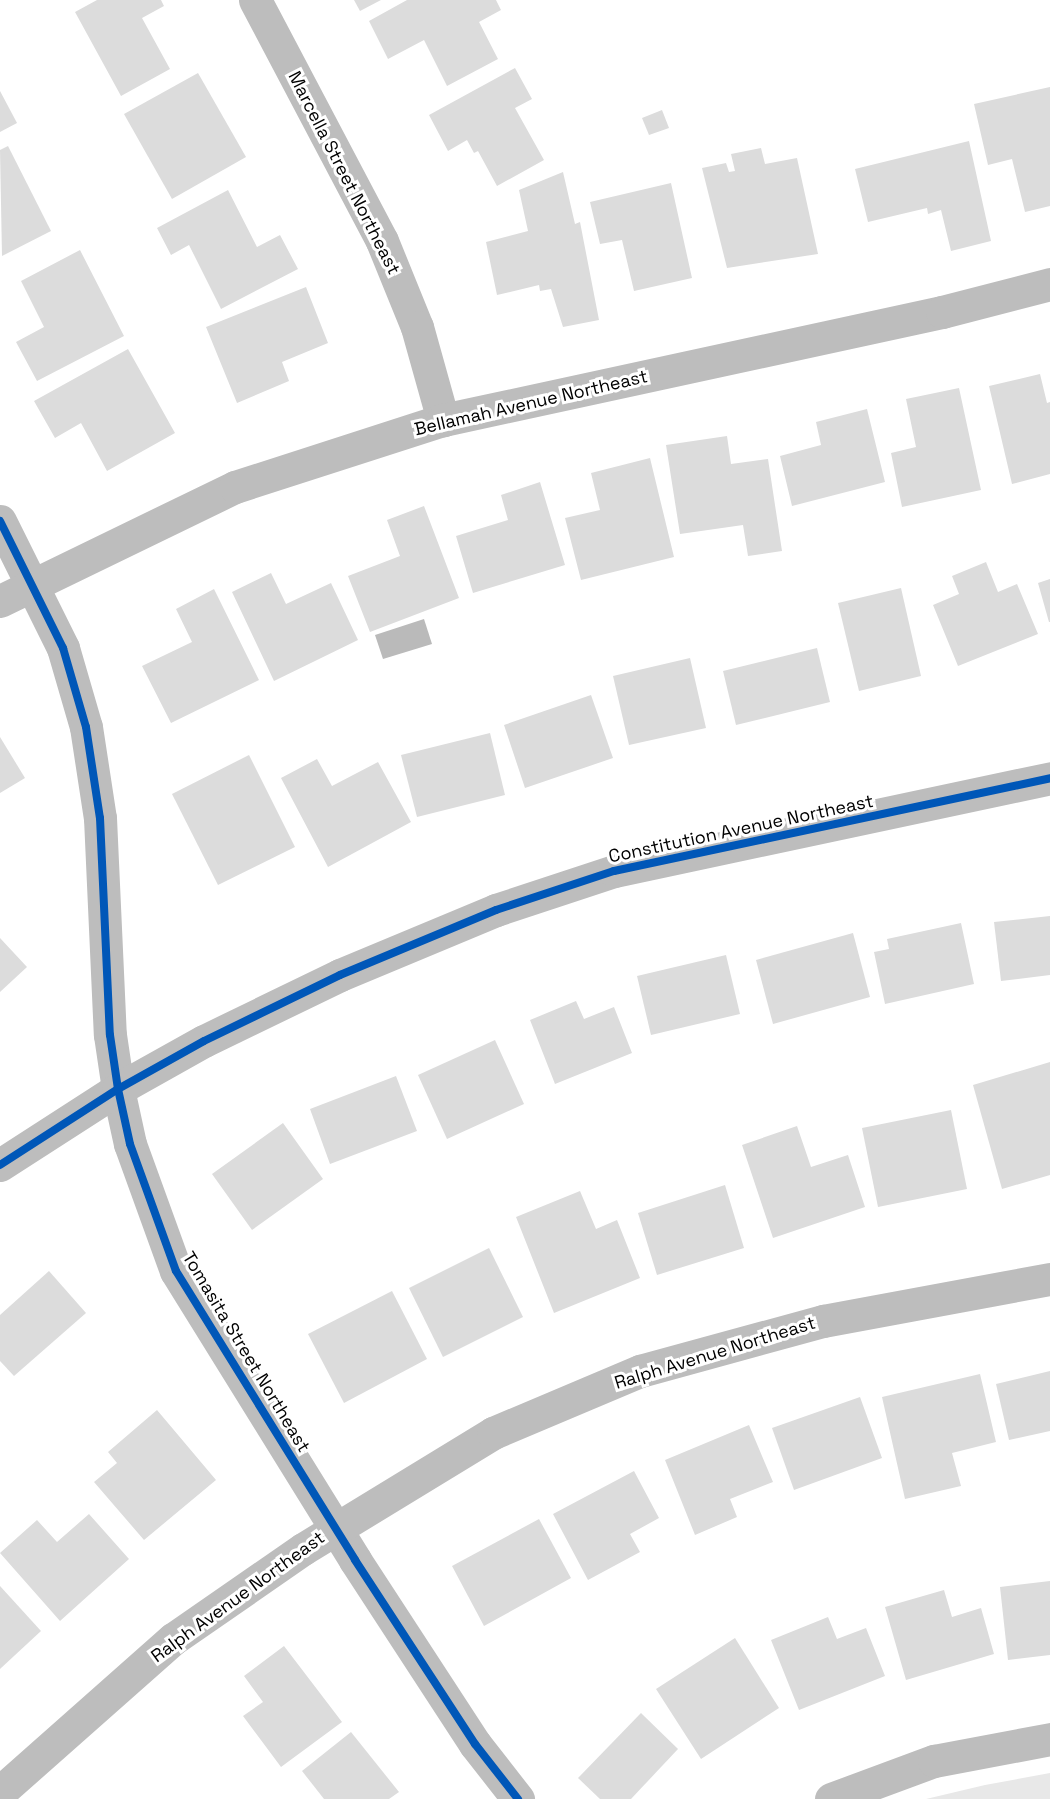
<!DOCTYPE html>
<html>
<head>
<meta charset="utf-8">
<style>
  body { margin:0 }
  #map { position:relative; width:1050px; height:1799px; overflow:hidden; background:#fff; font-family:"Space Grotesk",sans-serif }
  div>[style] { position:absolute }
  .green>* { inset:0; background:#e8e8e8 }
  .water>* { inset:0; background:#bababa }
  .building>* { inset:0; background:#dcdcdc }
  .minor>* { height:33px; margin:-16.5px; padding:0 16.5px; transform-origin:16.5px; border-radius:16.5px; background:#bdbdbd }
  .cycleway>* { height:8px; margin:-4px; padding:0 4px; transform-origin:4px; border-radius:4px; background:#0057b8 }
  span { translate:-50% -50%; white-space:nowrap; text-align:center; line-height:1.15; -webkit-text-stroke:6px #fff; paint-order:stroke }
  .street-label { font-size:18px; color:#000 }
</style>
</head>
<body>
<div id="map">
  <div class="green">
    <i style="clip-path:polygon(1050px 1773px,1050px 1799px,926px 1799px,985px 1785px)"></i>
  </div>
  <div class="water">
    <i style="clip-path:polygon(424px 619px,432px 644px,383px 659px,375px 635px)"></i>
  </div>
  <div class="building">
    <i style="clip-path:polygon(97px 0,161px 0,164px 6px,142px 18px,170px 69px,121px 96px,75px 12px)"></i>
    <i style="clip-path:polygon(354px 0,381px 0,360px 11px)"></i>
    <i style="clip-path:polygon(407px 0,496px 0,501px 10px,479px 22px,498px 59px,447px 86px,424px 40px,388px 59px,369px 21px)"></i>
    <i style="clip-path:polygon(515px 68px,532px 99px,515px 108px,544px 160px,497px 186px,478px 151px,474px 153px,467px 140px,448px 151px,429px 115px)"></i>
    <i style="clip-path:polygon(198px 73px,246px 157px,172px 199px,124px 114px)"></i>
    <i style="clip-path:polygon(1050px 87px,1050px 206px,1025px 212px,1012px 159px,988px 165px,974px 104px)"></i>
    <i style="clip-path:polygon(0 91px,17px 123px,0 132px)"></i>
    <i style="clip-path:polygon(662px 110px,669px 128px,649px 135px,642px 118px)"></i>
    <i style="clip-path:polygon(969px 141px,991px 241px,951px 251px,941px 210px,928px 214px,927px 208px,868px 222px,855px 169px)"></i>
    <i style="clip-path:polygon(8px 146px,51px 231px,2px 256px,0 150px)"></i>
    <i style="clip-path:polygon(761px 148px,765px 164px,797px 158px,818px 254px,727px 268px,702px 168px,726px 163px,729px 172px,735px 171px,731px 154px)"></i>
    <i style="clip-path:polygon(563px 172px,575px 224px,580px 222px,599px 320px,563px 327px,551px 289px,540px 291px,539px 285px,497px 295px,486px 242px,528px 231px,519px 190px)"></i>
    <i style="clip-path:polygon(671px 183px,692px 278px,634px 291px,622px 240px,600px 244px,590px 202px)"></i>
    <i style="clip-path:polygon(228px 190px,257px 247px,280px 235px,298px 269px,221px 309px,189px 245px,171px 255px,157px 228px)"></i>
    <i style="clip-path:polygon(80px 250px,124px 336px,37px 381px,16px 342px,44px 327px,21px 281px)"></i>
    <i style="clip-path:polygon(306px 287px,328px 343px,282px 362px,289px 381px,237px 403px,206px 327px)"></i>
    <i style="clip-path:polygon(128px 349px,175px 433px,107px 471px,81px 423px,55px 438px,34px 401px)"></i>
    <i style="clip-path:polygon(1040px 374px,1047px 403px,1050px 402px,1050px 474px,1012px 484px,989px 386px)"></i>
    <i style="clip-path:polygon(959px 388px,981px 490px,902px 507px,891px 453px,916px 447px,906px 399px)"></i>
    <i style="clip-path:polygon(867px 409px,885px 482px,792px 506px,780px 456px,821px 445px,816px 422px)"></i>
    <i style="clip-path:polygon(727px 436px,731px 464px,768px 459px,782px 551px,748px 556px,743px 525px,680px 534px,666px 445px)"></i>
    <i style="clip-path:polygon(650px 458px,674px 557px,581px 580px,565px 518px,600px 510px,591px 473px)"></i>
    <i style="clip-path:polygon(540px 482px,565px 565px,473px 593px,456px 536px,508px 520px,501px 495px)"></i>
    <i style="clip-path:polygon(424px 506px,459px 598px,370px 632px,348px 576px,400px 556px,387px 520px)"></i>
    <i style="clip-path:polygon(986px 562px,998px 592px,1017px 584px,1038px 634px,958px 666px,933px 605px,959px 594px,952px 576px)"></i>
    <i style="clip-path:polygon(271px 573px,286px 604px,331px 583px,358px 640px,274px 681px,232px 592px)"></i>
    <i style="clip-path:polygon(1050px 579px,1050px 622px,1049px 622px,1038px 583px)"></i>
    <i style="clip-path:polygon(901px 588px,921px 676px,859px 691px,838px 603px)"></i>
    <i style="clip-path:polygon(214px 589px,259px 680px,171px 723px,142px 666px,192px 642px,176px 609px)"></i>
    <i style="clip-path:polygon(817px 648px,830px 702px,736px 725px,723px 671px)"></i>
    <i style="clip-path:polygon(690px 658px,706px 728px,629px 745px,613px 676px)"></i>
    <i style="clip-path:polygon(591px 695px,613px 758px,525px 788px,504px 725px)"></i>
    <i style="clip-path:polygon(490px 733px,505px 795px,417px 817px,401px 755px)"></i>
    <i style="clip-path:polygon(0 737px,25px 778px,0 793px)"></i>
    <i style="clip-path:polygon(249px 755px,295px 847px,218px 885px,172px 794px)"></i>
    <i style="clip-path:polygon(317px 759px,332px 786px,378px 762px,411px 822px,328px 867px,281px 778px)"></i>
    <i style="clip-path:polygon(1050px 916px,1050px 975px,1001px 981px,994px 922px)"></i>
    <i style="clip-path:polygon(961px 923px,974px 984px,885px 1004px,874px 952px,889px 949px,887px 939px)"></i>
    <i style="clip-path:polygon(853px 933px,870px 997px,773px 1024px,756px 960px)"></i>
    <i style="clip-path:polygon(0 938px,27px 967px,0 992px)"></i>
    <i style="clip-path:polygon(726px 955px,740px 1014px,651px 1035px,637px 976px)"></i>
    <i style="clip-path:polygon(576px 1001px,584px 1019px,614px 1007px,632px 1053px,555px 1084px,530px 1020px)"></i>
    <i style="clip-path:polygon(495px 1040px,524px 1104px,447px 1139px,418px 1075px)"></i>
    <i style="clip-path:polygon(1050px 1062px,1050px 1175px,1002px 1189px,973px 1085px)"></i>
    <i style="clip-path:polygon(396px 1076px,417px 1131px,330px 1164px,310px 1109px)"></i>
    <i style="clip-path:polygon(951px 1110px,967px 1189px,878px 1207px,862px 1128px)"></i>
    <i style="clip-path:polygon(283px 1123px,323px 1179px,252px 1230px,212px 1174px)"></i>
    <i style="clip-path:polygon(797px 1126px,811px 1167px,848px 1155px,865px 1207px,773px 1238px,742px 1145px)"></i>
    <i style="clip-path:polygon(725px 1185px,744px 1248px,657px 1275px,638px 1213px)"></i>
    <i style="clip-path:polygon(580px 1191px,596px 1229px,617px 1220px,640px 1278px,554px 1313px,516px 1217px)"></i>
    <i style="clip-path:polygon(489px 1248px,523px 1317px,443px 1357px,409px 1288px)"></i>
    <i style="clip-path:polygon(49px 1271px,86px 1313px,14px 1376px,0 1361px,0 1315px)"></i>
    <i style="clip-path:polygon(392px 1291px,427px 1359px,344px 1403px,308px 1334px)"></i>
    <i style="clip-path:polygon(1050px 1371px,1050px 1431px,1009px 1440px,996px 1384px)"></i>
    <i style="clip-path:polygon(980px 1374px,996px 1442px,952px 1453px,961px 1486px,905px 1499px,882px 1397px)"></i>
    <i style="clip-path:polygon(860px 1397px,882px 1458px,794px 1490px,772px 1428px)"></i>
    <i style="clip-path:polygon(157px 1410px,216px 1480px,144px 1540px,94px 1482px,117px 1463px,108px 1452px)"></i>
    <i style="clip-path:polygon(749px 1425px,773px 1482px,730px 1499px,737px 1517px,695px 1535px,665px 1460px)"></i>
    <i style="clip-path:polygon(634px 1471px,659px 1518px,630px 1534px,640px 1552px,588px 1580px,553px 1514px)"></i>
    <i style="clip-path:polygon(89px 1514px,129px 1559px,60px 1621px,0 1553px,37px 1520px,57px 1542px)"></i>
    <i style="clip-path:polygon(539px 1519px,571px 1578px,484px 1626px,452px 1566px)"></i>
    <i style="clip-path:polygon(1050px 1581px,1050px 1655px,1008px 1660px,1000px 1587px)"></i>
    <i style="clip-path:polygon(0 1586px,41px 1631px,0 1669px)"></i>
    <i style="clip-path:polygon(944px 1590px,952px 1617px,981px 1608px,994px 1654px,906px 1680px,885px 1607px)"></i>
    <i style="clip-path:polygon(828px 1617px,837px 1639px,866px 1628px,885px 1676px,799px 1710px,771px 1640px)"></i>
    <i style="clip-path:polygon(735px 1638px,779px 1708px,701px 1759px,656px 1689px)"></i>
    <i style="clip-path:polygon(284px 1646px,342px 1722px,281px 1767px,243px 1716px,263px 1702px,244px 1676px)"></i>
    <i style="clip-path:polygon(641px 1713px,678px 1749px,631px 1799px,600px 1799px,578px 1778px)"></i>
    <i style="clip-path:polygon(351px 1732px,399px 1792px,389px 1799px,324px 1799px,302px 1771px)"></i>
  </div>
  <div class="minor">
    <i style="left:255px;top:0;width:272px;rotate:62.2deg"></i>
    <i style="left:382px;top:241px;width:93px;rotate:67.9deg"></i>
    <i style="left:417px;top:327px;width:97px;rotate:74.4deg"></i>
    <i style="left:0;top:521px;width:142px;rotate:63.6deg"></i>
    <i style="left:63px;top:648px;width:82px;rotate:73.8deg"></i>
    <i style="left:86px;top:727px;width:92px;rotate:81.3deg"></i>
    <i style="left:100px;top:818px;width:217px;rotate:87.4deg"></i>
    <i style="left:110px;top:1035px;width:55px;rotate:81.6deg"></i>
    <i style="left:118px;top:1089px;width:56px;rotate:77.7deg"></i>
    <i style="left:130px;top:1144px;width:135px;rotate:70.1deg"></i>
    <i style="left:176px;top:1271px;width:340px;rotate:58.2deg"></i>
    <i style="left:355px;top:1560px;width:220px;rotate:56.9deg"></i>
    <i style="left:475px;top:1744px;width:70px;rotate:52deg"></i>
    <i style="left:0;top:601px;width:261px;rotate:-25.9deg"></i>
    <i style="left:235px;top:487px;width:219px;rotate:-17.9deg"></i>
    <i style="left:443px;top:420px;width:511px;rotate:-12.21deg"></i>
    <i style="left:942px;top:312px;width:112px;rotate:-14.5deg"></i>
    <i style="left:0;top:1165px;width:140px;rotate:-32.8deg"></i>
    <i style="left:118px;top:1089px;width:98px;rotate:-29.2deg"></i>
    <i style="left:204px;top:1041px;width:151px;rotate:-25.9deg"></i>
    <i style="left:340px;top:975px;width:169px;rotate:-22.6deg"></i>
    <i style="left:496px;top:910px;width:124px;rotate:-18.3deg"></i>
    <i style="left:614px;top:871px;width:446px;rotate:-12deg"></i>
    <i style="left:0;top:1792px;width:231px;rotate:-41.5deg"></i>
    <i style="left:173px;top:1639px;width:158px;rotate:-34.7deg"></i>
    <i style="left:303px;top:1549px;width:223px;rotate:-31.4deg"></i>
    <i style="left:493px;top:1433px;width:160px;rotate:-22.9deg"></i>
    <i style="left:640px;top:1371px;width:190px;rotate:-15.3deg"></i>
    <i style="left:823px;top:1321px;width:231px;rotate:-10.5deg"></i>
    <i style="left:831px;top:1799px;width:110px;rotate:-20.3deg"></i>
    <i style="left:934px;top:1761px;width:118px;rotate:-10.7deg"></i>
  </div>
  <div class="cycleway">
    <i style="left:0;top:521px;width:142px;rotate:63.6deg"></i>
    <i style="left:63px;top:648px;width:82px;rotate:73.8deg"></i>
    <i style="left:86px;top:727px;width:92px;rotate:81.3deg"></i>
    <i style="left:100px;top:818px;width:217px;rotate:87.4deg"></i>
    <i style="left:110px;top:1035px;width:55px;rotate:81.6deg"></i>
    <i style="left:118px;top:1089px;width:56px;rotate:77.7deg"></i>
    <i style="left:130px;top:1144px;width:135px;rotate:70.1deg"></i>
    <i style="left:176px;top:1271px;width:340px;rotate:58.2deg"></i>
    <i style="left:355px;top:1560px;width:220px;rotate:56.9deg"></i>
    <i style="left:475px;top:1744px;width:70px;rotate:52deg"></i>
    <i style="left:0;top:1165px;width:140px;rotate:-32.8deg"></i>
    <i style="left:118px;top:1089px;width:98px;rotate:-29.2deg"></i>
    <i style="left:204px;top:1041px;width:151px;rotate:-25.9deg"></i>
    <i style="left:340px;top:975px;width:169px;rotate:-22.6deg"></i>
    <i style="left:496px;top:910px;width:124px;rotate:-18.3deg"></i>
    <i style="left:614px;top:871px;width:446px;rotate:-12deg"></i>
  </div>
  <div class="street-label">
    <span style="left:344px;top:173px;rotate:63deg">Marcella Street Northeast</span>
    <span style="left:531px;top:403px;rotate:-13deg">Bellamah Avenue Northeast</span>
    <span style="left:741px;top:829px;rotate:-12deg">Constitution Avenue Northeast</span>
    <span style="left:246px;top:1352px;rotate:59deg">Tomasita Street Northeast</span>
    <span style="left:715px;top:1353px;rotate:-17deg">Ralph Avenue Northeast</span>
    <span style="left:238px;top:1597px;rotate:-36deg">Ralph Avenue Northeast</span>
  </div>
</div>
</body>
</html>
